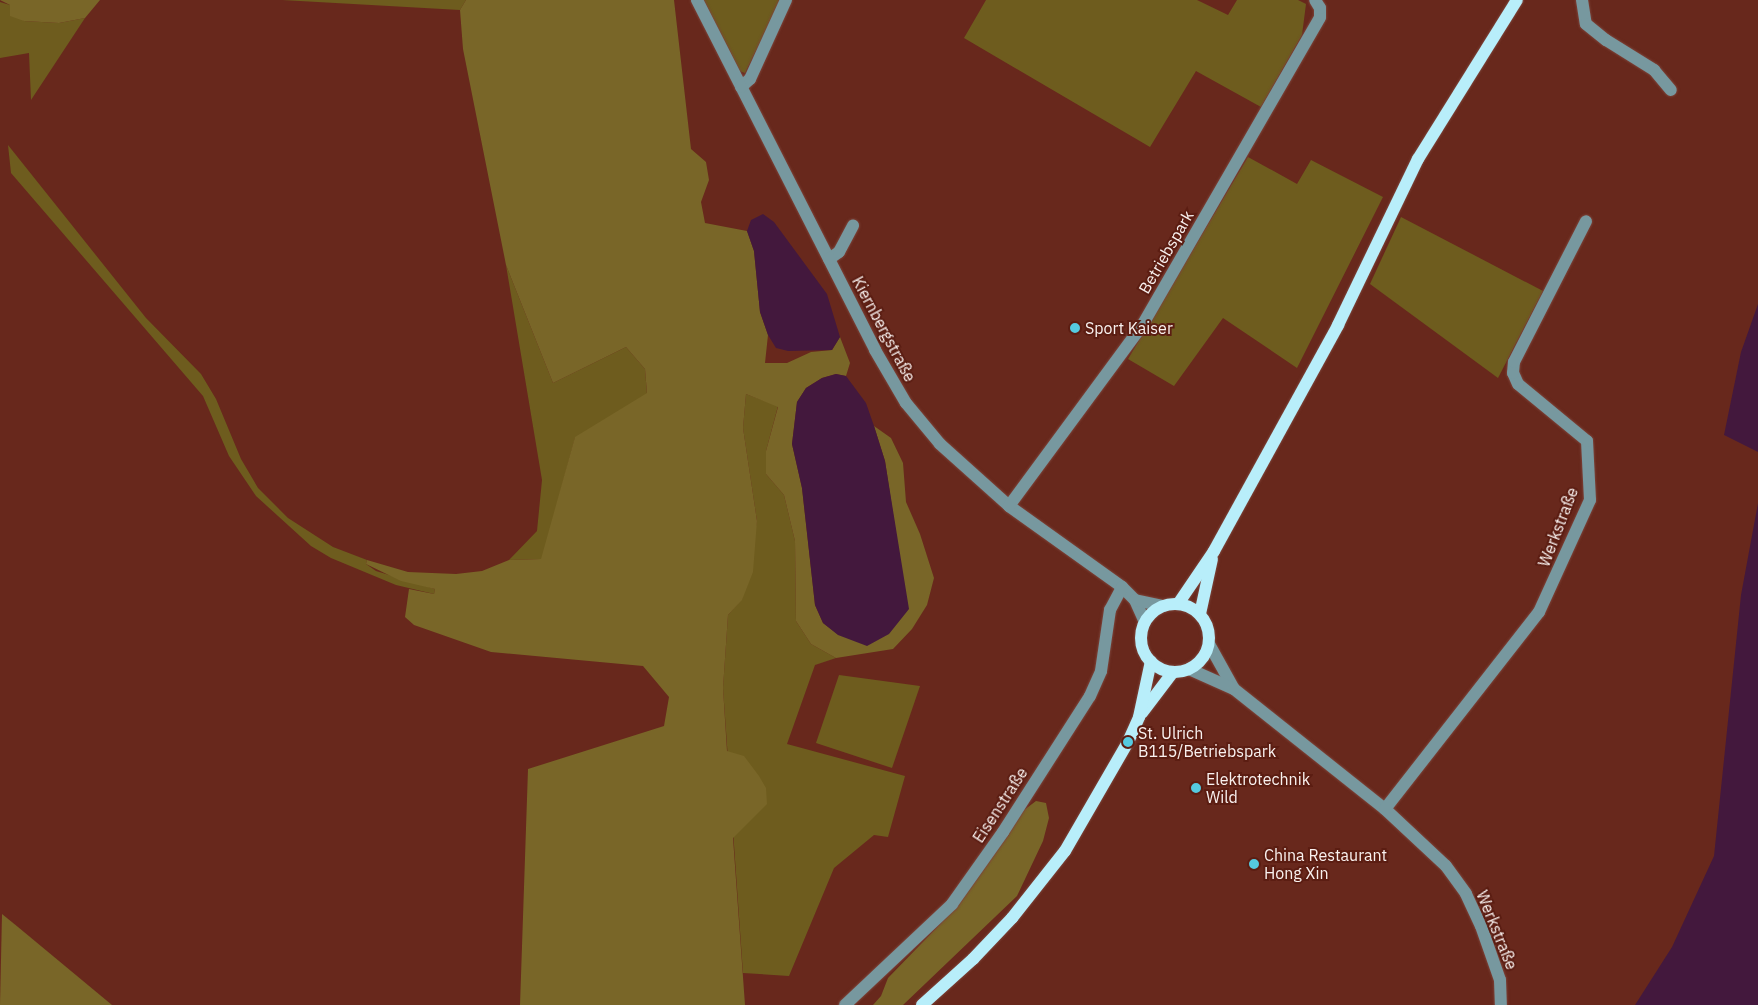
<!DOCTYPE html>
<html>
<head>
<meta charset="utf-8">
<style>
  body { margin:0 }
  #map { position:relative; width:1758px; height:1005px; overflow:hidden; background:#68281c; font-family:"IBM Plex Sans",sans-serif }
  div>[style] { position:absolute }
  .green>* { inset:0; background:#6e5c1e }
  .forest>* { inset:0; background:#796628 }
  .water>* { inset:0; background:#43183d }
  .roads { filter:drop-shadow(0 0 1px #7c443a) drop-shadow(0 0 1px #7c443a) }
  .minor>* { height:12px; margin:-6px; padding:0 6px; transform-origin:6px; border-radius:6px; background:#77989f }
  .major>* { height:12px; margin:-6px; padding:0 6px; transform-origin:6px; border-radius:6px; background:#b8eefa }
  .major>.ring { margin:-6px; padding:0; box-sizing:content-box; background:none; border:12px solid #b8eefa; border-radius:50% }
  .dots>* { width:14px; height:14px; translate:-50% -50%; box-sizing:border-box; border:2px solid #5b1d12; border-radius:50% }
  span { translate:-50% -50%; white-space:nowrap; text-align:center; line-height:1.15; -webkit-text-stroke:4px #5b1d12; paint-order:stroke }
  .street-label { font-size:16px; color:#f9f1ef }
  .poi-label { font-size:16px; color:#f9f1ef }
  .left { translate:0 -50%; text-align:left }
</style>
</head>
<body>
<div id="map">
  <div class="green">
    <i style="clip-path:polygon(282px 0,466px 0,460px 10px)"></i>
    <i style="clip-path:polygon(703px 0,781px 0,745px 73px,739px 71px)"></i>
    <i style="clip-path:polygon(986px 0,1197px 0,1228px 15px,1237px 0,1298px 0,1306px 4px,1302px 35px,1261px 107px,1196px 71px,1150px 147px,964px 38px)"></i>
    <i style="clip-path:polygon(0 2px,10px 5px,24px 21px,59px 23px,85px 18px,31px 100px,29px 53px,0 58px)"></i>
    <i style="clip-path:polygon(8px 145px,146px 318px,201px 374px,216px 399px,241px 459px,258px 488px,288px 518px,333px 547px,367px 560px,366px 564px,376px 571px,435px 589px,434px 594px,396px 585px,331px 558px,311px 546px,256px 496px,229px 456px,203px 396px,11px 173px)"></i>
    <i style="clip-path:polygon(1248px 157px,1297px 184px,1311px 160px,1383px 197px,1297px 368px,1223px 318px,1174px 386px,1128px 359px)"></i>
    <i style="clip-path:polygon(1401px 217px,1543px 291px,1498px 378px,1370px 284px)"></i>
    <i style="clip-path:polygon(506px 265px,553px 383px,626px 347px,645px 369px,647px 394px,575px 438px,542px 559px,509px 560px,537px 531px,542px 480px)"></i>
    <i style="clip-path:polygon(746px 394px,778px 406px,766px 451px,766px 474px,784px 495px,795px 541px,796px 621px,811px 644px,836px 658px,815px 665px,787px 744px,905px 776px,888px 837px,874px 835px,834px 868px,789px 976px,743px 973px,723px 688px,728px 615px,742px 599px,757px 521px,743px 428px)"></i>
    <i style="clip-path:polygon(839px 675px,920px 686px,892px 768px,816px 743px)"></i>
  </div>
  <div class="forest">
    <i style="clip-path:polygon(0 0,100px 0,85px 18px,59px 23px,24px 21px,10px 16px,10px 5px)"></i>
    <i style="clip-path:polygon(466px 0,674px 0,691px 149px,706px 162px,709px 180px,701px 202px,705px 223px,747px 231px,754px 251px,760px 312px,768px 335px,765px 363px,787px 363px,811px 352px,832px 350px,840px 337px,850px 363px,846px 376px,836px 374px,822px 378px,806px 388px,797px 402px,792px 444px,802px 488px,815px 605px,823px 623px,839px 635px,901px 566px,885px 461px,874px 426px,891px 438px,903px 463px,906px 502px,920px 534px,934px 578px,927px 605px,912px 629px,893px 649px,836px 658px,811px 644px,796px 621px,795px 541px,784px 495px,766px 474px,766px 451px,778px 407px,746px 394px,743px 428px,757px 521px,753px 572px,742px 600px,728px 615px,723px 688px,727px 751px,744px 756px,759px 776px,766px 788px,767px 804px,733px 838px,745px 1005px,520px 1005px,528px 769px,664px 726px,669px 697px,643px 666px,491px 652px,414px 625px,405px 617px,409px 589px,434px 594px,435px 589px,401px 581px,366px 564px,367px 560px,408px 572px,456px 574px,482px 571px,509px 560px,541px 559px,575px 437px,647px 393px,645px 369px,626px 347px,553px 383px,506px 265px,463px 49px,460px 10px)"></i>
    <i style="clip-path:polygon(1036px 801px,1046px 803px,1049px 818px,1043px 841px,1017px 896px,903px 1005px,873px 1005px,881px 996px,888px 978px,949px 915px,1024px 810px)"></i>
    <i style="clip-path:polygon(2px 914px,18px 927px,112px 1005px,0 1005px)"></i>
  </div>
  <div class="water">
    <i style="clip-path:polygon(763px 214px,774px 222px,827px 294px,840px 337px,832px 350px,788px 351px,776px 348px,768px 335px,760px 312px,754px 251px,747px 231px,751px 220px)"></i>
    <i style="clip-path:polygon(1758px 304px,1758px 452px,1724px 435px,1741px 352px)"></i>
    <i style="clip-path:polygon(836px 374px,846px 376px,866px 403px,874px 426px,885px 461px,909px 609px,889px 634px,867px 646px,838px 635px,823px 623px,815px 605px,802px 488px,792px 444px,797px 402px,806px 388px,822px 378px)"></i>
    <i style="clip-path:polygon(1758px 503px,1758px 1005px,1635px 1005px,1672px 947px,1714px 856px,1741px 595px)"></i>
  </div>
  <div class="roads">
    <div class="minor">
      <i style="left:697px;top:0;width:393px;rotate:63deg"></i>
      <i style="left:875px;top:350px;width:61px;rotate:59.7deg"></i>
      <i style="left:906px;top:403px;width:53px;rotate:50.3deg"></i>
      <i style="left:940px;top:444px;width:93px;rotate:41.9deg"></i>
      <i style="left:1009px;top:506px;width:139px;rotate:35.6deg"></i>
      <i style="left:1122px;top:587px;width:18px;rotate:45deg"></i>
      <i style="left:1135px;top:600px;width:24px;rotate:66deg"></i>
      <i style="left:1582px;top:0;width:24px;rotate:81deg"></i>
      <i style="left:1586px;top:24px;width:26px;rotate:39deg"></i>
      <i style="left:1606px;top:40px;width:57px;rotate:32deg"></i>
      <i style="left:1654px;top:70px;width:26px;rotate:50deg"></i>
      <i style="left:741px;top:87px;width:12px;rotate:-42deg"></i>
      <i style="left:750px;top:79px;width:87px;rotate:-65.5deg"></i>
      <i style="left:829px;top:259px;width:12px;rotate:-35deg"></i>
      <i style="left:839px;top:252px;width:30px;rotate:-62deg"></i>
      <i style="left:1009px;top:506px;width:226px;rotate:-53.6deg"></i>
      <i style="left:1143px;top:324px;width:354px;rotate:-60deg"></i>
      <i style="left:1320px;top:17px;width:9px;rotate:-90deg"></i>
      <i style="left:1320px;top:8px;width:9px;rotate:-122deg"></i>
      <i style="left:1135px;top:600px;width:29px;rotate:12deg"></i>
      <i style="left:1209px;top:644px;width:51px;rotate:60.9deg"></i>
      <i style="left:1189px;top:669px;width:49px;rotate:24deg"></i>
      <i style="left:1234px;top:689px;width:193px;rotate:38.5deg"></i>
      <i style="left:1385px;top:809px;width:83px;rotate:43.1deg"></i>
      <i style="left:1446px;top:866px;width:34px;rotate:54deg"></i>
      <i style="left:1466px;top:894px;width:35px;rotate:65deg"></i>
      <i style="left:1481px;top:926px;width:57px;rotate:70.6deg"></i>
      <i style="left:1500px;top:980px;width:25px;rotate:88deg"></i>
      <i style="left:1385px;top:809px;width:250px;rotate:-52deg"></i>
      <i style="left:1539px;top:612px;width:123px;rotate:-65.5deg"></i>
      <i style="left:1590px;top:500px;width:59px;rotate:-92.9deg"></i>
      <i style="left:1587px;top:441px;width:89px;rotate:-140.4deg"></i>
      <i style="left:1518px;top:384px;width:12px;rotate:-114deg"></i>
      <i style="left:1513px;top:373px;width:11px;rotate:-85deg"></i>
      <i style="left:1514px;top:362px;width:158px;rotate:-62.9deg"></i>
      <i style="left:845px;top:1005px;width:147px;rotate:-43.3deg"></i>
      <i style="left:952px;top:904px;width:88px;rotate:-54.7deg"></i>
      <i style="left:1003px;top:832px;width:161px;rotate:-57.4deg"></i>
      <i style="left:1090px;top:696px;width:27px;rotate:-66deg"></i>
      <i style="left:1101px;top:671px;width:62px;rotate:-81.6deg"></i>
      <i style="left:1110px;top:610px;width:26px;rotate:-62deg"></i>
    </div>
    <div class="major">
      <i style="left:1178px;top:604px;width:64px;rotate:-55.8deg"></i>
      <i style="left:1214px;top:551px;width:258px;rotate:-61.2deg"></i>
      <i style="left:1338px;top:325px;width:184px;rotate:-64.3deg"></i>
      <i style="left:1418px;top:159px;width:187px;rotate:-58.1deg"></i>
      <i class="ring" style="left:1141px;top:604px;width:56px;height:56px"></i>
      <i style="left:1200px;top:614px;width:56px;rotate:-77.7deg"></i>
      <i style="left:1142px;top:713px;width:51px;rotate:-52.9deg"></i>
      <i style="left:922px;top:1005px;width:69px;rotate:-42deg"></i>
      <i style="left:973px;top:959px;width:57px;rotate:-46.4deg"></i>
      <i style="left:1012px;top:918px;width:85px;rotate:-51.7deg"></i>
      <i style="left:1065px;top:851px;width:126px;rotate:-60deg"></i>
      <i style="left:1128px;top:742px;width:27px;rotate:-66deg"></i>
      <i style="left:1139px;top:717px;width:57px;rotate:-77.9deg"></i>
    </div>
  </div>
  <div class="dots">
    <i style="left:1075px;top:328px;background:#55cae0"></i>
    <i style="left:1128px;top:742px;background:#55cae0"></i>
    <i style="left:1196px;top:788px;background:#55cae0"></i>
    <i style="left:1254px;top:864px;background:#55cae0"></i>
  </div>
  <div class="street-label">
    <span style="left:1166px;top:252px;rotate:-60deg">Betriebspark</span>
    <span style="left:884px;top:329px;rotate:62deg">Kiernbergstraße</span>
    <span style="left:1558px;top:527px;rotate:-69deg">Werkstraße</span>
    <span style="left:1000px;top:805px;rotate:-57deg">Eisenstraße</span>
    <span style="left:1497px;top:930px;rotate:68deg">Werkstraße</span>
  </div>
  <div class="poi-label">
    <span class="left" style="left:1085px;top:328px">Sport Kaiser</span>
    <span class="left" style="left:1138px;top:742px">St. Ulrich<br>B115/Betriebspark</span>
    <span class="left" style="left:1206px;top:788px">Elektrotechnik<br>Wild</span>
    <span class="left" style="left:1264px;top:864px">China Restaurant<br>Hong Xin</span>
  </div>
</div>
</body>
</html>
